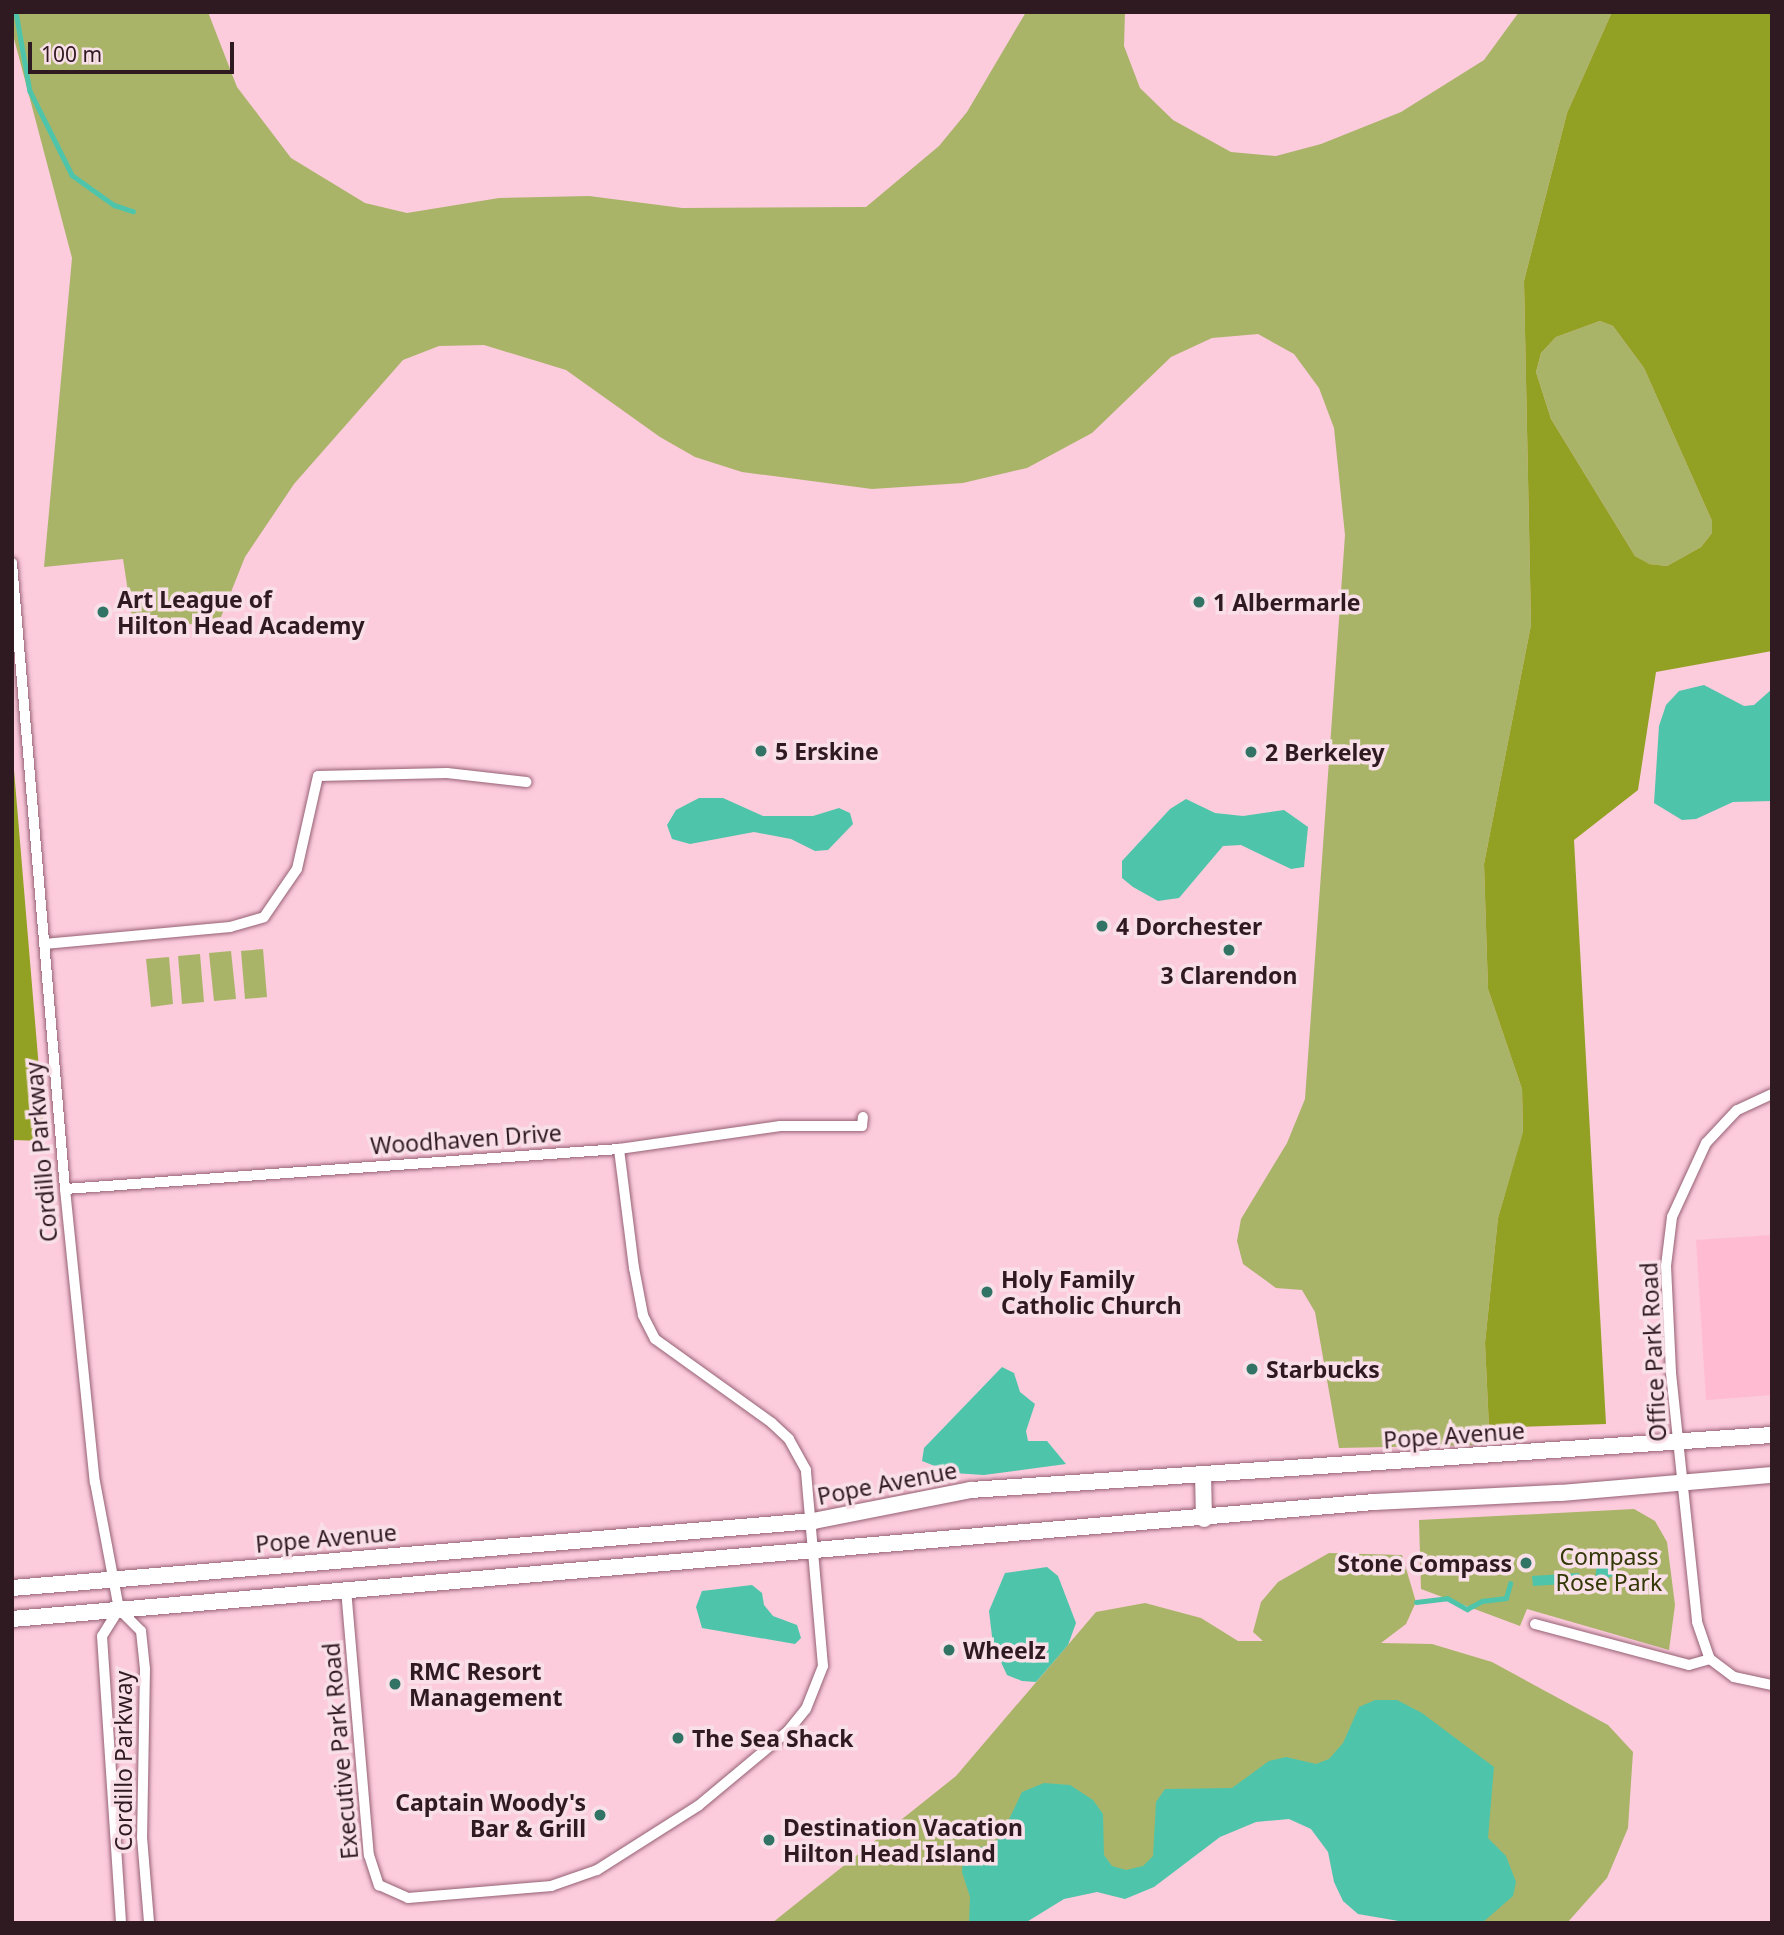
<!DOCTYPE html>
<html>
<head>
<meta charset="utf-8">
<style>
  body { margin:0 }
  #map { position:relative; width:1784px; height:1935px; overflow:hidden; background:#fccbdc; font-family:"Noto Sans",sans-serif }
  div>[style] { position:absolute }
  .built>* { inset:0; background:#febbd2 }
  .green>* { inset:0; background:#a9b469 }
  .forest>* { inset:0; background:#92a023 }
  .water>* { inset:0; background:#4ec5ab }
  .stream>* { height:4.5px; margin:-2.25px; padding:0 2.25px; transform-origin:2.25px; border-radius:2.25px; background:#4ec5ab }
  .roads { filter:drop-shadow(0 0 2px #966175) drop-shadow(0 0 2px #966175) }
  .street>* { height:10px; margin:-5px; padding:0 5px; transform-origin:5px; border-radius:5px; background:#fff }
  .secondary>* { height:16px; margin:-8px; padding:0 8px; transform-origin:8px; border-radius:8px; background:#fff }
  .dots>* { width:19px; height:19px; translate:-50% -50%; box-sizing:border-box; border:4px solid #f9e0e8; border-radius:50% }
  span { translate:-50% -50%; white-space:nowrap; text-align:center; line-height:1.15; -webkit-text-stroke:7px #f9e0e8; paint-order:stroke }
  .poi-label { font-size:23px; color:#301a22; font-weight:700 }
  .left { translate:0 -50%; text-align:left }
  .right { translate:-100% -50%; text-align:right }
  .street-label { font-size:23px; color:#301a22 }
  .park-label { font-size:23px; color:#333807 }
  .frame { position:absolute; inset:0; border:14px solid #301a22; pointer-events:none }
  .scale { position:absolute; left:28px; top:42px; width:206px; height:32px; box-sizing:border-box; border:4px solid #301a22; border-top:0; padding-left:9px; font-size:21px; line-height:24px; white-space:nowrap; color:#301a22; -webkit-text-stroke:5px #f9e0e8; paint-order:stroke }
</style>
</head>
<body>
<div id="map">
  <div class="built">
    <i style="clip-path:polygon(1772px 1235px,1772px 1395px,1706px 1400px,1696px 1240px)"></i>
  </div>
  <div class="green">
    <i style="clip-path:polygon(12px 12px,208px 12px,237px 87px,291px 158px,365px 203px,407px 213px,499px 198px,589px 196px,682px 208px,866px 207px,939px 146px,967px 112px,1026px 12px,1125px 12px,1124px 46px,1140px 88px,1173px 120px,1231px 152px,1276px 156px,1321px 144px,1401px 112px,1484px 60px,1519px 12px,1612px 12px,1567px 113px,1524px 281px,1531px 625px,1484px 864px,1488px 989px,1522px 1089px,1523px 1133px,1498px 1218px,1485px 1343px,1489px 1428px,1484px 1445px,1339px 1448px,1315px 1312px,1302px 1290px,1276px 1288px,1243px 1264px,1237px 1241px,1241px 1219px,1287px 1143px,1305px 1099px,1345px 535px,1334px 428px,1319px 388px,1294px 354px,1258px 334px,1212px 338px,1171px 357px,1092px 433px,1027px 468px,963px 483px,872px 489px,742px 472px,695px 457px,660px 437px,566px 370px,484px 345px,439px 346px,403px 360px,294px 484px,245px 557px,221px 617px,135px 637px,123px 559px,44px 567px,72px 258px,12px 31px)"></i>
    <i style="clip-path:polygon(1600px 321px,1613px 326px,1644px 368px,1712px 521px,1712px 533px,1701px 547px,1667px 566px,1648px 564px,1635px 556px,1551px 419px,1536px 372px,1541px 353px,1556px 337px)"></i>
    <i style="clip-path:polygon(263px 949px,267px 997px,245px 999px,241px 951px)"></i>
    <i style="clip-path:polygon(231px 951px,236px 999px,214px 1001px,209px 953px)"></i>
    <i style="clip-path:polygon(200px 954px,204px 1002px,182px 1004px,178px 956px)"></i>
    <i style="clip-path:polygon(169px 957px,173px 1004px,151px 1007px,146px 959px)"></i>
    <i style="clip-path:polygon(1634px 1509px,1655px 1521px,1667px 1542px,1675px 1605px,1669px 1650px,1527px 1609px,1520px 1626px,1421px 1589px,1419px 1520px)"></i>
    <i style="clip-path:polygon(1329px 1553px,1402px 1555px,1416px 1602px,1406px 1624px,1381px 1643px,1432px 1644px,1492px 1662px,1608px 1725px,1633px 1752px,1628px 1828px,1607px 1878px,1567px 1923px,1435px 1923px,1292px 1784px,1141px 1885px,1061px 1870px,1013px 1923px,772px 1923px,956px 1776px,1096px 1612px,1145px 1603px,1201px 1618px,1238px 1641px,1263px 1641px,1253px 1632px,1261px 1602px,1278px 1582px)"></i>
  </div>
  <div class="forest">
    <i style="clip-path:polygon(evenodd,1612px 12px,1772px 12px,1772px 651px,1656px 672px,1638px 790px,1574px 840px,1606px 1424px,1489px 1428px,1485px 1343px,1498px 1218px,1523px 1132px,1522px 1089px,1488px 989px,1484px 864px,1531px 625px,1524px 281px,1567px 113px,1612px 12px,1600px 321px,1613px 326px,1644px 368px,1712px 521px,1712px 533px,1701px 547px,1667px 566px,1649px 564px,1635px 556px,1551px 419px,1536px 372px,1541px 353px,1556px 337px,1600px 321px)"></i>
    <i style="clip-path:polygon(12px 746px,45px 1141px,12px 1140px)"></i>
  </div>
  <div class="water">
    <i style="clip-path:polygon(1704px 685px,1744px 706px,1754px 705px,1772px 689px,1772px 801px,1733px 802px,1696px 819px,1682px 820px,1654px 803px,1659px 726px,1666px 705px,1679px 691px)"></i>
    <i style="clip-path:polygon(699px 798px,723px 798px,763px 816px,813px 816px,839px 808px,850px 813px,853px 824px,828px 850px,815px 851px,791px 839px,754px 832px,690px 844px,672px 839px,667px 825px,676px 810px)"></i>
    <i style="clip-path:polygon(1186px 799px,1215px 813px,1243px 816px,1284px 810px,1308px 827px,1304px 867px,1291px 869px,1241px 845px,1223px 846px,1179px 898px,1158px 901px,1133px 887px,1122px 878px,1122px 861px,1170px 809px)"></i>
    <i style="clip-path:polygon(1002px 1367px,1014px 1373px,1020px 1392px,1035px 1404px,1026px 1431px,1028px 1441px,1047px 1441px,1066px 1464px,984px 1475px,953px 1473px,922px 1461px,924px 1448px)"></i>
    <i style="clip-path:polygon(1597px 1563px,1616px 1564px,1617px 1576px,1609px 1577px,1609px 1585px,1595px 1581px)"></i>
    <i style="clip-path:polygon(1047px 1567px,1058px 1576px,1076px 1623px,1068px 1645px,1036px 1682px,1022px 1681px,1007px 1675px,993px 1645px,989px 1611px,1005px 1573px)"></i>
    <i style="clip-path:polygon(1579px 1573px,1580px 1583px,1533px 1586px,1532px 1576px)"></i>
    <i style="clip-path:polygon(752px 1585px,762px 1593px,764px 1605px,773px 1616px,797px 1625px,801px 1638px,795px 1644px,702px 1628px,696px 1607px,702px 1591px)"></i>
    <i style="clip-path:polygon(1375px 1700px,1397px 1700px,1422px 1713px,1494px 1767px,1488px 1838px,1506px 1856px,1516px 1882px,1513px 1896px,1482px 1923px,1410px 1923px,1358px 1914px,1343px 1901px,1334px 1882px,1328px 1852px,1311px 1829px,1289px 1819px,1256px 1822px,1220px 1837px,1154px 1887px,1125px 1899px,1097px 1892px,1064px 1899px,1025px 1923px,969px 1923px,970px 1897px,962px 1872px,963px 1859px,972px 1849px,992px 1845px,1001px 1836px,1022px 1792px,1044px 1783px,1070px 1785px,1093px 1800px,1103px 1814px,1104px 1855px,1112px 1866px,1126px 1870px,1143px 1866px,1153px 1856px,1156px 1802px,1165px 1789px,1232px 1788px,1269px 1761px,1286px 1757px,1316px 1764px,1329px 1759px,1343px 1743px,1359px 1707px)"></i>
  </div>
  <div class="stream">
    <i style="left:16px;top:12px;width:80px;rotate:80deg"></i>
    <i style="left:30px;top:91px;width:94px;rotate:63.4deg"></i>
    <i style="left:72px;top:175px;width:52px;rotate:35.5deg"></i>
    <i style="left:114px;top:205px;width:20px;rotate:18deg"></i>
    <i style="left:1416px;top:1602px;width:31px;rotate:-7deg"></i>
    <i style="left:1447px;top:1598px;width:23px;rotate:29deg"></i>
    <i style="left:1467px;top:1609px;width:17px;rotate:-28deg"></i>
    <i style="left:1482px;top:1601px;width:24px;rotate:-7deg"></i>
    <i style="left:1506px;top:1598px;width:15px;rotate:-74deg"></i>
  </div>
  <div class="roads">
    <div class="street">
      <i style="left:12px;top:563px;width:628px;rotate:85.16deg"></i>
      <i style="left:65px;top:1189px;width:295px;rotate:84.2deg"></i>
      <i style="left:95px;top:1482px;width:129px;rotate:79.3deg"></i>
      <i style="left:119px;top:1609px;width:31px;rotate:45deg"></i>
      <i style="left:141px;top:1631px;width:38px;rotate:84deg"></i>
      <i style="left:145px;top:1669px;width:168px;rotate:91deg"></i>
      <i style="left:142px;top:1837px;width:86px;rotate:85.3deg"></i>
      <i style="left:44px;top:944px;width:187px;rotate:-5.2deg"></i>
      <i style="left:230px;top:927px;width:35px;rotate:-16deg"></i>
      <i style="left:264px;top:917px;width:58px;rotate:-55.5deg"></i>
      <i style="left:297px;top:869px;width:95px;rotate:-77.3deg"></i>
      <i style="left:318px;top:776px;width:129px;rotate:-1.3deg"></i>
      <i style="left:447px;top:773px;width:80px;rotate:6.5deg"></i>
      <i style="left:1772px;top:1094px;width:38px;rotate:155deg"></i>
      <i style="left:1737px;top:1110px;width:45px;rotate:133.2deg"></i>
      <i style="left:1706px;top:1143px;width:81px;rotate:114.7deg"></i>
      <i style="left:1672px;top:1217px;width:49px;rotate:97deg"></i>
      <i style="left:1666px;top:1266px;width:107px;rotate:87.3deg"></i>
      <i style="left:1671px;top:1373px;width:250px;rotate:84deg"></i>
      <i style="left:1697px;top:1622px;width:39px;rotate:71deg"></i>
      <i style="left:1710px;top:1659px;width:30px;rotate:37deg"></i>
      <i style="left:1734px;top:1677px;width:39px;rotate:12deg"></i>
      <i style="left:65px;top:1189px;width:555px;rotate:-4.13deg"></i>
      <i style="left:619px;top:1149px;width:163px;rotate:-8.1deg"></i>
      <i style="left:780px;top:1126px;width:82px"></i>
      <i style="left:862px;top:1126px;width:9px;rotate:-84deg"></i>
      <i style="left:346px;top:1589px;width:267px;rotate:85.1deg"></i>
      <i style="left:369px;top:1855px;width:32px;rotate:72deg"></i>
      <i style="left:379px;top:1885px;width:32px;rotate:24deg"></i>
      <i style="left:408px;top:1898px;width:144px;rotate:-4.8deg"></i>
      <i style="left:551px;top:1886px;width:49px;rotate:-19.2deg"></i>
      <i style="left:597px;top:1870px;width:120px;rotate:-32.4deg"></i>
      <i style="left:698px;top:1806px;width:117px;rotate:-39.8deg"></i>
      <i style="left:788px;top:1731px;width:28px;rotate:-51deg"></i>
      <i style="left:806px;top:1709px;width:46px;rotate:-68.4deg"></i>
      <i style="left:823px;top:1666px;width:197px;rotate:-95deg"></i>
      <i style="left:806px;top:1470px;width:35px;rotate:-119deg"></i>
      <i style="left:789px;top:1439px;width:23px;rotate:-137deg"></i>
      <i style="left:772px;top:1423px;width:144px;rotate:-144.3deg"></i>
      <i style="left:655px;top:1339px;width:27px;rotate:-117deg"></i>
      <i style="left:643px;top:1315px;width:48px;rotate:-100.8deg"></i>
      <i style="left:634px;top:1268px;width:120px;rotate:-97.2deg"></i>
      <i style="left:119px;top:1609px;width:32px;rotate:122deg"></i>
      <i style="left:102px;top:1636px;width:288px;rotate:86.2deg"></i>
      <i style="left:1535px;top:1624px;width:159px;rotate:14.9deg"></i>
      <i style="left:1689px;top:1665px;width:22px;rotate:-16deg"></i>
    </div>
    <div class="secondary">
      <i style="left:1203px;top:1474px;width:45px;rotate:88.7deg"></i>
      <i style="left:12px;top:1588px;width:804px;rotate:-4.78deg"></i>
      <i style="left:813px;top:1521px;width:161px;rotate:-11.1deg"></i>
      <i style="left:971px;top:1490px;width:803px;rotate:-3.93deg"></i>
      <i style="left:12px;top:1619px;width:1367px;rotate:-4.91deg"></i>
      <i style="left:1374px;top:1502px;width:187px;rotate:-2.8deg"></i>
      <i style="left:1561px;top:1493px;width:212px;rotate:-4.9deg"></i>
    </div>
  </div>
  <div class="dots">
    <i style="left:1199px;top:602px;background:#317364"></i>
    <i style="left:103px;top:612px;background:#317364"></i>
    <i style="left:761px;top:751px;background:#317364"></i>
    <i style="left:1251px;top:752px;background:#317364"></i>
    <i style="left:1102px;top:926px;background:#317364"></i>
    <i style="left:1229px;top:950px;background:#317364"></i>
    <i style="left:987px;top:1292px;background:#317364"></i>
    <i style="left:1252px;top:1369px;background:#317364"></i>
    <i style="left:1526px;top:1563px;background:#317364"></i>
    <i style="left:949px;top:1650px;background:#317364"></i>
    <i style="left:395px;top:1684px;background:#317364"></i>
    <i style="left:678px;top:1738px;background:#317364"></i>
    <i style="left:600px;top:1815px;background:#317364"></i>
    <i style="left:769px;top:1840px;background:#317364"></i>
  </div>
  <div class="poi-label">
    <span class="left" style="left:117px;top:612px">Art League of<br>Hilton Head Academy</span>
    <span class="left" style="left:1213px;top:602px">1 Albermarle</span>
    <span class="left" style="left:775px;top:751px">5 Erskine</span>
    <span class="left" style="left:1265px;top:752px">2 Berkeley</span>
    <span class="left" style="left:1116px;top:926px">4 Dorchester</span>
    <span style="left:1229px;top:975px">3 Clarendon</span>
    <span class="left" style="left:1001px;top:1292px">Holy Family<br>Catholic Church</span>
    <span class="left" style="left:1266px;top:1369px">Starbucks</span>
    <span class="right" style="left:1512px;top:1563px">Stone Compass</span>
    <span class="left" style="left:963px;top:1650px">Wheelz</span>
    <span class="left" style="left:409px;top:1684px">RMC Resort<br>Management</span>
    <span class="left" style="left:692px;top:1738px">The Sea Shack</span>
    <span class="right" style="left:586px;top:1815px">Captain Woody's<br>Bar &amp; Grill</span>
    <span class="left" style="left:783px;top:1840px">Destination Vacation<br>Hilton Head Island</span>
  </div>
  <div class="street-label">
    <span style="left:466px;top:1139px;rotate:-4deg">Woodhaven Drive</span>
    <span style="left:41px;top:1152px;rotate:-95deg">Cordillo Parkway</span>
    <span style="left:1653px;top:1352px;rotate:-93deg">Office Park Road</span>
    <span style="left:1454px;top:1435px;rotate:-4deg">Pope Avenue</span>
    <span style="left:887px;top:1483px;rotate:-11deg">Pope Avenue</span>
    <span style="left:326px;top:1538px;rotate:-5deg">Pope Avenue</span>
    <span style="left:340px;top:1751px;rotate:-95deg">Executive Park Road</span>
    <span style="left:123px;top:1761px;rotate:-90deg">Cordillo Parkway</span>
  </div>
  <div class="park-label">
    <span style="left:1609px;top:1569px">Compass<br>Rose Park</span>
  </div>
  <div class="frame"></div>
  <div class="scale">100 m</div>
</div>
</body>
</html>
